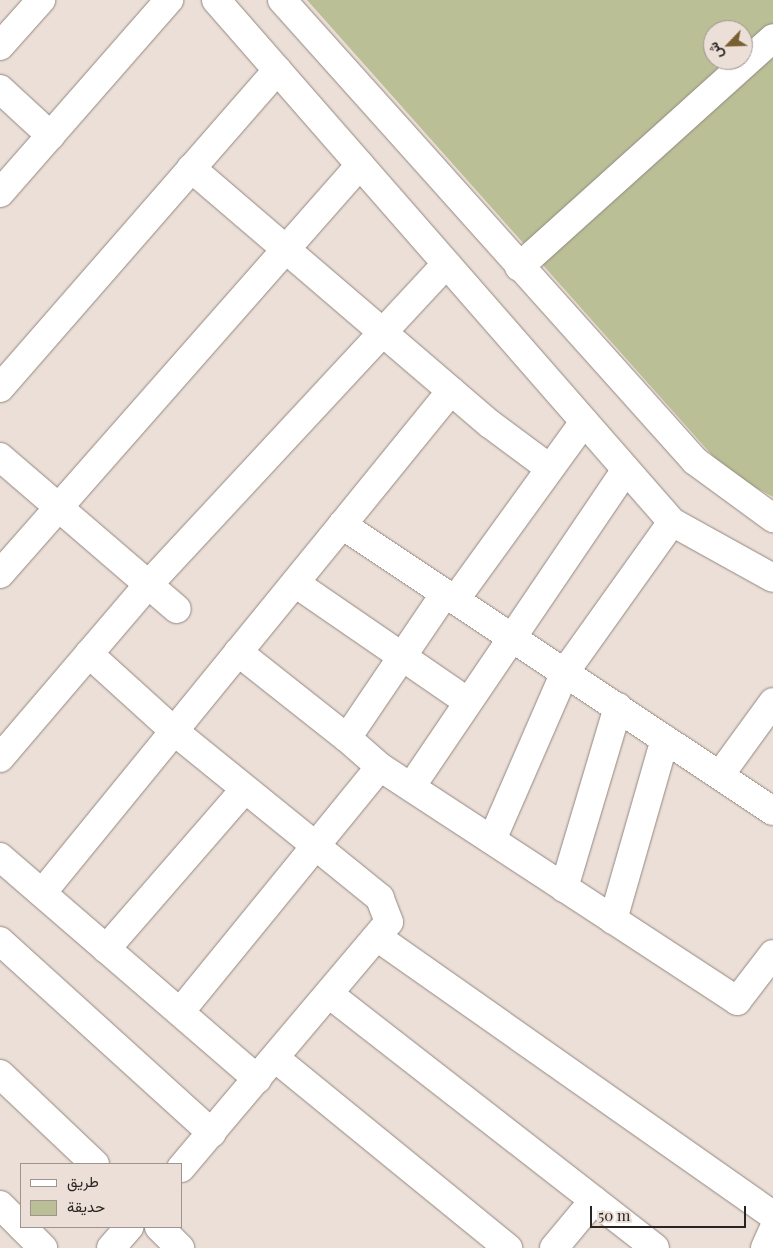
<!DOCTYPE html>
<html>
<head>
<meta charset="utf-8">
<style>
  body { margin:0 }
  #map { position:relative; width:773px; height:1248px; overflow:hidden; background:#ebdfd7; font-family:"Playfair Display",Vazirmatn,serif }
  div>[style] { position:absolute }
  .green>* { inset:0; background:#babf96 }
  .roads { filter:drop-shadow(0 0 1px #938780) drop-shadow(0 0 1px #938780) }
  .minor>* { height:28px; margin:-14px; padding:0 14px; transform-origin:14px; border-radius:14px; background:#fff }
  span { translate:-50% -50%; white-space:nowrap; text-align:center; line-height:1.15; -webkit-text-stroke:4px #ebdfd7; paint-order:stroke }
  .legend { position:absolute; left:20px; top:1163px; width:162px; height:65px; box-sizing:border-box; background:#ebdfd7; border:1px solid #9d948e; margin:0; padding:6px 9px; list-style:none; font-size:15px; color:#292421 }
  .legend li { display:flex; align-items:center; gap:10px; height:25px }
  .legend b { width:25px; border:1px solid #9d948e }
  .north { position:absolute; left:703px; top:20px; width:50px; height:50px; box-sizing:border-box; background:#ebdfd7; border:1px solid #9d948e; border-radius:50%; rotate:246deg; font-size:14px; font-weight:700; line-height:20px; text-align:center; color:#292421 }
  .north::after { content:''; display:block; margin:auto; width:18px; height:22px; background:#796031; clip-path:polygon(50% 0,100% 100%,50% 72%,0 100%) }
  .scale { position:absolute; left:590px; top:1206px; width:156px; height:22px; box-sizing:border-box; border:2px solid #292421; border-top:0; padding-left:6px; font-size:15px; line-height:18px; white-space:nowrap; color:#292421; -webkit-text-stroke:4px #ebdfd7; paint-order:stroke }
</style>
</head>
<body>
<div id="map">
  <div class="green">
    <i style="clip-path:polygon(evenodd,307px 0,773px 0,773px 497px,727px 472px,307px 0,713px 30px,743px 30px,743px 60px,713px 60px,713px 30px)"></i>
  </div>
  <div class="roads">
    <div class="minor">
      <i style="left:216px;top:0;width:693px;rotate:48.86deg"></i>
      <i style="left:672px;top:522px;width:115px;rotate:29deg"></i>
      <i style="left:282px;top:0;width:619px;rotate:48.14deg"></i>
      <i style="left:695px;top:461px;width:97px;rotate:36.2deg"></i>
      <i style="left:0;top:46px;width:62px;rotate:-48.3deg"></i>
      <i style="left:0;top:89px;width:69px;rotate:42.7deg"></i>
      <i style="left:191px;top:168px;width:394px;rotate:40.6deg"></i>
      <i style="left:490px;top:424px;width:62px;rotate:36.5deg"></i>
      <i style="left:0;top:193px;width:257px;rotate:-48.8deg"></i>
      <i style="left:519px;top:267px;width:342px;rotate:-42deg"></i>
      <i style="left:0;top:388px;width:422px;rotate:-48.9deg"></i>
      <i style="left:0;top:457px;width:233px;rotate:40.7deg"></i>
      <i style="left:342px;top:525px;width:173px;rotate:-50.9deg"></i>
      <i style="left:0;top:574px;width:545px;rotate:-48.65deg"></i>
      <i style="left:295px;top:583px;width:209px;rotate:34.5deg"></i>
      <i style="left:455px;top:600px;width:220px;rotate:-54.1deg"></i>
      <i style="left:238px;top:652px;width:139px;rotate:38.3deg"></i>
      <i style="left:347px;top:738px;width:175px;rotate:-55.9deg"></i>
      <i style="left:347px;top:738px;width:44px;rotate:41.3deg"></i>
      <i style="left:380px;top:767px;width:427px;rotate:33.2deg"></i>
      <i style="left:737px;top:1001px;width:59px;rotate:-52.5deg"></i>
      <i style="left:0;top:758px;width:228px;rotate:-49.5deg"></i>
      <i style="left:148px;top:585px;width:438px;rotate:-47.1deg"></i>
      <i style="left:720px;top:775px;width:90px;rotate:-54deg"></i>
      <i style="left:411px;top:787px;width:383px;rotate:-55.9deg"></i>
      <i style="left:492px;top:840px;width:183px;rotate:-66.5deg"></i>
      <i style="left:565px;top:672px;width:184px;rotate:-54.5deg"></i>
      <i style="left:0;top:857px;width:340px;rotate:40.8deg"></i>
      <i style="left:564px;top:888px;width:189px;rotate:-73.4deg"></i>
      <i style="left:42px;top:893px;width:209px;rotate:-50.8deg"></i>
      <i style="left:174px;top:731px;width:115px;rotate:-137.8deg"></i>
      <i style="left:613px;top:920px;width:188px;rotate:-74deg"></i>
      <i style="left:377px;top:937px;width:484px;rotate:35.1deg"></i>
      <i style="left:0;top:941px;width:286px;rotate:42.2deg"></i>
      <i style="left:106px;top:949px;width:211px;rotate:-49deg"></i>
      <i style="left:329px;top:994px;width:413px;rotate:37.9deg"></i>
      <i style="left:180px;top:1012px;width:316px;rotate:-50.8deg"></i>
      <i style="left:275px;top:1058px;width:301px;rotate:39.2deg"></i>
      <i style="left:0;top:1074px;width:131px;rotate:43.5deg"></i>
      <i style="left:181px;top:1168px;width:322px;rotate:-49.8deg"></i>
      <i style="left:389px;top:922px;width:26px;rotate:-111deg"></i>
      <i style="left:380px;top:898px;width:265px;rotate:-141deg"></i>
      <i style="left:174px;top:731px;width:266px;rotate:-50.8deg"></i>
      <i style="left:342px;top:525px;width:517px;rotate:33.57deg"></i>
      <i style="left:0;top:1205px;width:30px;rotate:45deg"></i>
      <i style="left:22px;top:1227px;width:30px;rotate:45deg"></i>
      <i style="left:159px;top:1227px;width:30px;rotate:45deg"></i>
      <i style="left:111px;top:1248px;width:28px;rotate:-49deg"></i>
      <i style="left:554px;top:1248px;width:62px;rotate:-50.2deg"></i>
      <i style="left:765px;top:1248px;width:20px;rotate:-66deg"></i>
    </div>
  </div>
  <ul class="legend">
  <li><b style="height:6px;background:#fff"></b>طريق</li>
  <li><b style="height:14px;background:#babf96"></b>حديقة</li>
  </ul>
  <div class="north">ش</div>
  <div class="scale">50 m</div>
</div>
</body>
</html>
